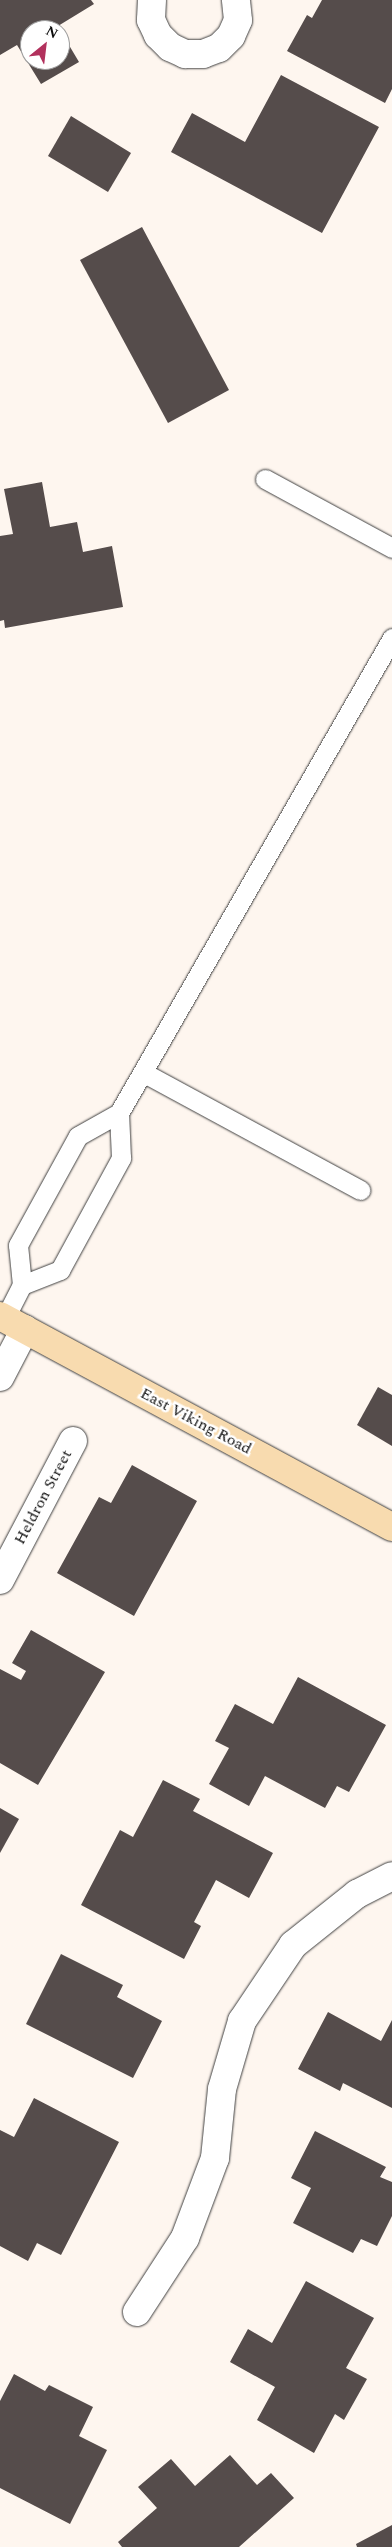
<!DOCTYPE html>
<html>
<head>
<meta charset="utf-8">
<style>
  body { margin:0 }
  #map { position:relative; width:392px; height:2547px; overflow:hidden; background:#fef6ef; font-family:Spectral,serif }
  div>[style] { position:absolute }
  .building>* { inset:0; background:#554c4b }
  .roads { filter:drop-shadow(0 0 1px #404040) drop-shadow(0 0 1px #404040) }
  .lane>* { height:19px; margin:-9.5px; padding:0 9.5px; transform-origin:9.5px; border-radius:9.5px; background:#fff }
  .street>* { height:28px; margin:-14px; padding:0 14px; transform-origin:14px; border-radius:14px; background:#fff }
  .secondary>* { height:28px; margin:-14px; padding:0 14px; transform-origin:14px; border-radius:14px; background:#f8dbaf }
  span { translate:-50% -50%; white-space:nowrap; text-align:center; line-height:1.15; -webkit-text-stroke:5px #fff; paint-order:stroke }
  .street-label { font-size:16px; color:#0d0d0d }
  .north { position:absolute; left:20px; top:20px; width:50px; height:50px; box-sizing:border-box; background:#fff; border:1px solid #9e9e9e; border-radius:50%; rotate:29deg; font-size:14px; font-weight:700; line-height:20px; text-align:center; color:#0d0d0d }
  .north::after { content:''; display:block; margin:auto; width:18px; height:22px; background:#b2315d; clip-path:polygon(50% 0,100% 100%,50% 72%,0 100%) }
</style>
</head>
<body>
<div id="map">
  <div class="building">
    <i style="clip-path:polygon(0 0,91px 0,94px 4px,58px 26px,60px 30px,30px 30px,30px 60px,60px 60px,60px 30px,79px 62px,41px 84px,17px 45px,0 55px)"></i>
    <i style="clip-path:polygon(322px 0,392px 0,392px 89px,385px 103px,287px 51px,307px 15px,312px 18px)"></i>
    <i style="clip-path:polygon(281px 75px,379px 127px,322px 233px,171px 152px,192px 113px,245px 142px)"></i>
    <i style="clip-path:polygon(71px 116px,131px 153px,108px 192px,48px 156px)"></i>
    <i style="clip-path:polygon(142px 227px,229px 390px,168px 423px,80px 260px)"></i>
    <i style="clip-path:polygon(42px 482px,50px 527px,77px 522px,83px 552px,112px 546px,123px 607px,5px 628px,4px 620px,0 621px,0 536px,13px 534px,4px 489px)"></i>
    <i style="clip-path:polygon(378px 1387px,392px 1395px,392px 1446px,357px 1425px)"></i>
    <i style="clip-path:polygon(132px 1465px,197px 1501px,134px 1616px,57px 1573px,99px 1497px,111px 1503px)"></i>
    <i style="clip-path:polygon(31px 1630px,105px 1672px,38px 1785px,0 1763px,0 1669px,21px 1680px,26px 1671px,12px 1663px)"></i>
    <i style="clip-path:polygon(298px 1677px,386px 1725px,349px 1792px,337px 1786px,325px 1808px,265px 1776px,249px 1806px,209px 1784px,229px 1748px,215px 1741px,235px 1704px,273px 1724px)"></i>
    <i style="clip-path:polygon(163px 1780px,200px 1799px,193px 1811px,273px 1853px,249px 1898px,216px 1880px,194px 1922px,201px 1926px,184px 1959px,81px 1905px,120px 1830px,133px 1837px)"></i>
    <i style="clip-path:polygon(0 1808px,19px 1819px,0 1853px)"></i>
    <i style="clip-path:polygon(61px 1954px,123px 1985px,117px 1997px,162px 2021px,133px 2078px,26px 2024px)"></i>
    <i style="clip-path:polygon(328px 2012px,381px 2041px,392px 2020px,392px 2108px,343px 2083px,340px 2091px,298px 2069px)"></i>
    <i style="clip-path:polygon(34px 2098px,119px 2142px,61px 2255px,37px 2243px,28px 2261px,0 2246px,0 2130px,14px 2137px)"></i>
    <i style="clip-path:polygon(315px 2131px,386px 2167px,380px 2177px,392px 2182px,392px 2216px,377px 2246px,361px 2239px,353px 2253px,293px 2223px,311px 2188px,291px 2178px)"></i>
    <i style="clip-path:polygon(306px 2281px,374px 2318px,346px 2368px,367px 2379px,344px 2420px,335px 2414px,314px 2453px,257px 2420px,275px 2387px,230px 2362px,248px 2329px,272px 2343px)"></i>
    <i style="clip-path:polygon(14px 2374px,45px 2391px,49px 2385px,93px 2407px,79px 2436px,107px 2450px,70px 2524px,0 2488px,0 2401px)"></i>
    <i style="clip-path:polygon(230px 2455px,257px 2485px,271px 2473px,294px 2498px,239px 2547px,122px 2547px,118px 2542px,157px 2508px,138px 2487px,171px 2459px,195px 2486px)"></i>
    <i style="clip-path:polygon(392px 2525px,392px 2547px,357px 2547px,356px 2544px)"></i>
  </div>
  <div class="roads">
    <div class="lane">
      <i style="left:265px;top:479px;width:145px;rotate:28.5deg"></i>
      <i style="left:144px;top:1073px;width:246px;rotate:28.4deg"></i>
      <i style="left:22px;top:1285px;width:41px;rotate:-21.5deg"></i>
      <i style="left:60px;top:1270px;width:128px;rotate:-61.4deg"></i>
      <i style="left:121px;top:1158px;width:45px;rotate:-92.5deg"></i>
      <i style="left:5px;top:1318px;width:37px;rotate:-63deg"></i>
      <i style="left:22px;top:1285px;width:40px;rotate:-95.7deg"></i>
      <i style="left:18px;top:1245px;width:124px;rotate:-61.2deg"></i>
      <i style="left:78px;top:1136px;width:47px;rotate:-29.3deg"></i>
      <i style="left:119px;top:1113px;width:548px;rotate:-60.11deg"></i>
    </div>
    <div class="street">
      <i style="left:152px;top:0;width:20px;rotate:93deg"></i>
      <i style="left:151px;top:20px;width:17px;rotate:65deg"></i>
      <i style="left:158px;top:35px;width:17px;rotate:45deg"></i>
      <i style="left:170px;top:47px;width:17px;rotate:25deg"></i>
      <i style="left:185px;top:54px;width:18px"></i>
      <i style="left:203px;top:54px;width:17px;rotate:-21deg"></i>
      <i style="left:219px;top:48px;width:17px;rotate:-45deg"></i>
      <i style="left:231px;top:36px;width:17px;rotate:-66deg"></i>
      <i style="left:238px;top:20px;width:20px;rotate:-96deg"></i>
      <i style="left:0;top:1377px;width:54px;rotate:-62.5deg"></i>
      <i style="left:0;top:1580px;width:157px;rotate:-62.3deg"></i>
      <i style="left:137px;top:2312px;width:88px;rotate:-57deg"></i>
      <i style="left:185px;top:2238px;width:85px;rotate:-69.4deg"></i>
      <i style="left:215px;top:2158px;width:69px;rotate:-84.2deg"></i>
      <i style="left:222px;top:2089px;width:71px;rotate:-73.6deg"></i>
      <i style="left:242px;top:2021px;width:92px;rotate:-56.1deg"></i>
      <i style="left:293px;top:1945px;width:82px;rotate:-38.6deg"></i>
      <i style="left:357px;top:1894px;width:39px;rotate:-27deg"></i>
    </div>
    <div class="secondary">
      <i style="left:0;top:1316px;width:445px;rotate:28.3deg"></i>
    </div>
  </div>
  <div class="street-label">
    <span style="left:196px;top:1421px;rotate:28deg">East Viking Road</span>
    <span style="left:43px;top:1497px;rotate:-62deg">Heldron Street</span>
  </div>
  <div class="north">N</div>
</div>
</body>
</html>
